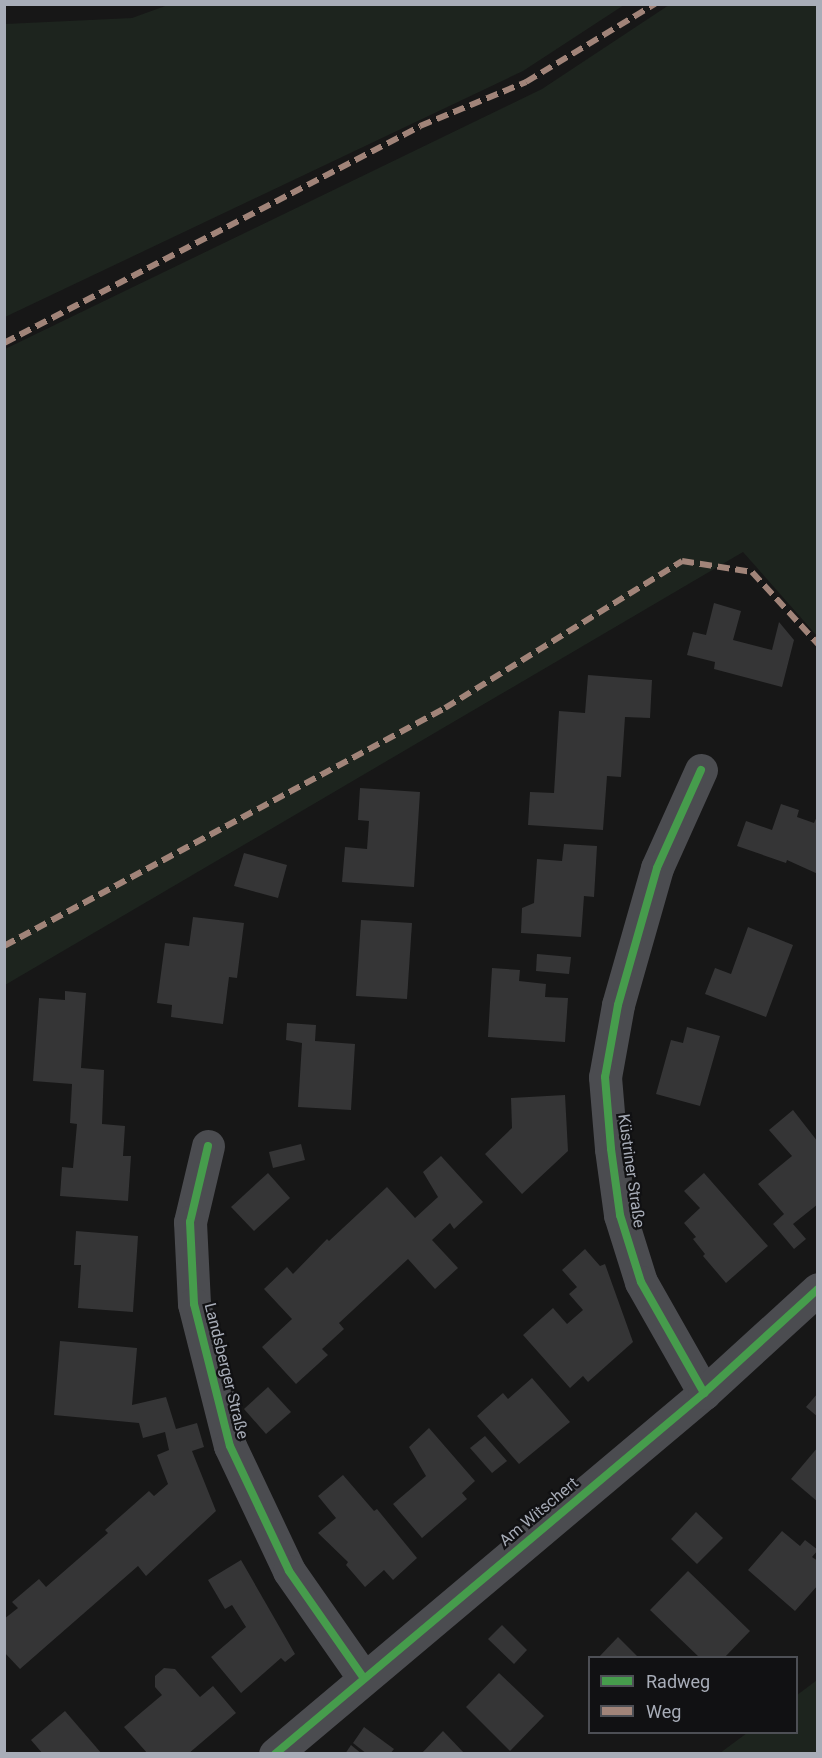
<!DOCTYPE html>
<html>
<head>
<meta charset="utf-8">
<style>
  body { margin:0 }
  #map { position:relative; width:822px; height:1758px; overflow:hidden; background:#171717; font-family:Roboto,sans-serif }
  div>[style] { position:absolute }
  .green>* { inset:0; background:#1d241e }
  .building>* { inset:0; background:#353536 }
  .minor>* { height:33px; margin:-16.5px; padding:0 16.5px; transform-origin:16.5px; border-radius:16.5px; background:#4b4c50 }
  .quiet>* { height:6px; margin-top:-3px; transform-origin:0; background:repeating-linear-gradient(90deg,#a18479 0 12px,transparent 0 18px) }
  .cycleway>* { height:8px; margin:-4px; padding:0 4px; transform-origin:4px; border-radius:4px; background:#469c4c }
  span { translate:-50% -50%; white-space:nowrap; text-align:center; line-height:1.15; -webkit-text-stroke:4.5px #111113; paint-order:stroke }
  .street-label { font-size:16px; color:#a8adb8 }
  .frame { position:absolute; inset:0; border:6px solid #a8adb8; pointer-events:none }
  .legend { position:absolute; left:588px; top:1656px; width:210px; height:78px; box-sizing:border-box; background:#111113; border:2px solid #4d4f55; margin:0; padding:8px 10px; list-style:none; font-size:18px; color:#a8adb8 }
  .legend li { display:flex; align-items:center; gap:12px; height:30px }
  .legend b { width:30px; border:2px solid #4d4f55 }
</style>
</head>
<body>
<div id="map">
  <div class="green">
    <i style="clip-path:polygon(168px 5px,168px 4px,624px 5px,523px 71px,5px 317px,5px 24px,132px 18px)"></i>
    <i style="clip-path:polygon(669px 5px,817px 5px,817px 636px,743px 552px,5px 985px,5px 349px,542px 89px)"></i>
    <i style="clip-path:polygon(817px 1680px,817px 1753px,720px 1753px,747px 1733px,796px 1732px,797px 1695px)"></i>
  </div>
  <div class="building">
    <i style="clip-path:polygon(714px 603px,741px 611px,733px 640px,772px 650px,779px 622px,794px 640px,782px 687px,714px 669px,715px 662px,687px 655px,693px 632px,706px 635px)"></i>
    <i style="clip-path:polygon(588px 675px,652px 680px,650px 718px,625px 717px,621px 777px,607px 776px,603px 830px,528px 825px,530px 792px,554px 793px,559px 711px,585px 713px)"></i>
    <i style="clip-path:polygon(360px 788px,420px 792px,414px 887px,342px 882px,345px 847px,367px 849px,369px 821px,358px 820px)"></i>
    <i style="clip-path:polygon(781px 804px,799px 810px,797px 817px,814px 823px,818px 814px,818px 874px,787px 860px,786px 863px,737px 846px,746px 821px,772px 830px)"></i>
    <i style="clip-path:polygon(564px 844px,597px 846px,594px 897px,584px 896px,581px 937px,521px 933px,522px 908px,534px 903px,537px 859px,562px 861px)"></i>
    <i style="clip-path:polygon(244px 853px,287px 865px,278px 898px,234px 886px)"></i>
    <i style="clip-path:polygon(193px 917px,244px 923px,237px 978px,229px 977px,223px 1024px,171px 1017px,172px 1005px,157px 1003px,165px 943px,189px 946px)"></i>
    <i style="clip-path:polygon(361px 920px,412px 923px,407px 999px,356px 996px)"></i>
    <i style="clip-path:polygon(748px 927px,793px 945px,766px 1017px,705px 994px,715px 968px,731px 974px)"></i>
    <i style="clip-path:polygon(537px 954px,571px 957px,569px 974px,536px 971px)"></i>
    <i style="clip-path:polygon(492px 968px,520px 970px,519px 981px,546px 984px,545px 997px,568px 998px,565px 1042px,488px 1037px)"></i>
    <i style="clip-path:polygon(65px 991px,86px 993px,81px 1068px,104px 1070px,102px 1124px,125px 1126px,123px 1156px,131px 1156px,128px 1201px,60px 1196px,62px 1167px,73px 1168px,77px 1124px,70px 1123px,72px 1084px,33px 1081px,39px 998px,65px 1000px)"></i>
    <i style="clip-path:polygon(287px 1023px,316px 1025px,315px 1041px,355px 1044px,351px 1110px,298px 1107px,302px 1043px,286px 1040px)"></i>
    <i style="clip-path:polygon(687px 1027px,720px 1036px,700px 1106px,656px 1094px,671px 1040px,683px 1043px)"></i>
    <i style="clip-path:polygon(565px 1095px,568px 1151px,522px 1194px,485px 1154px,512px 1128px,511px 1098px)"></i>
    <i style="clip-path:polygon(793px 1110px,818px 1142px,818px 1204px,793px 1224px,806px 1239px,794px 1249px,773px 1224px,784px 1214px,758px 1184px,792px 1156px,769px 1130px)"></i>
    <i style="clip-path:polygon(301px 1144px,305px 1160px,273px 1168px,269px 1152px)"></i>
    <i style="clip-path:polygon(441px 1156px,483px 1202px,454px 1229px,450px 1223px,432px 1240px,458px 1268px,435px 1289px,408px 1259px,339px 1323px,344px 1329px,322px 1349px,328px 1355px,296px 1384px,262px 1347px,292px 1319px,264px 1289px,287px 1267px,293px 1274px,327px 1239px,329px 1241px,387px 1187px,415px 1218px,438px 1197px,423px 1172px)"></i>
    <i style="clip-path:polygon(268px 1173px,290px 1198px,254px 1231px,231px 1207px)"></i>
    <i style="clip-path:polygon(704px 1173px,768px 1246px,726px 1283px,703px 1256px,705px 1254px,693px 1239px,696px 1237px,684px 1223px,700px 1208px,684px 1191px)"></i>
    <i style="clip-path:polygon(76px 1231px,138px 1236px,133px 1312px,78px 1308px,81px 1265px,74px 1265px)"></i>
    <i style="clip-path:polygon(585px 1249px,600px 1266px,605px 1264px,633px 1342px,588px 1382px,583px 1376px,570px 1388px,523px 1335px,553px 1308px,567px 1324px,583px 1310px,569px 1294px,577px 1287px,562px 1270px)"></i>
    <i style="clip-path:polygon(60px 1341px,137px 1348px,132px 1405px,166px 1397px,176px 1429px,197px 1423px,204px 1447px,192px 1451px,216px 1511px,146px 1576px,138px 1566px,20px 1669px,4px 1652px,4px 1619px,18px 1608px,12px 1602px,39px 1579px,46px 1587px,108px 1533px,105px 1530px,149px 1491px,154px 1496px,168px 1484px,157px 1455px,169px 1450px,165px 1432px,143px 1438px,139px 1423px,54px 1415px)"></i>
    <i style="clip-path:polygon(532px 1378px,570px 1422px,519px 1464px,477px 1416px,503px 1393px,508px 1399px)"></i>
    <i style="clip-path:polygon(268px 1387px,291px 1412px,266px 1434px,244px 1409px)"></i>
    <i style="clip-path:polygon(818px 1393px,818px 1417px,806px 1407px)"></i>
    <i style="clip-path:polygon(429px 1428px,475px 1481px,462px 1493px,467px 1499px,422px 1538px,393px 1504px,426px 1476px,409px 1447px)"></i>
    <i style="clip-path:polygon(485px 1436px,507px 1461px,492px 1473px,470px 1448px)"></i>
    <i style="clip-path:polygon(818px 1447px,818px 1502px,791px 1479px)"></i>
    <i style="clip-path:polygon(343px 1475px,374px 1511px,377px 1509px,417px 1558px,393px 1580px,384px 1570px,365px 1587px,346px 1565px,348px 1562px,318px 1533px,336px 1518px,318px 1496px)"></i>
    <i style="clip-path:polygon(696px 1512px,723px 1538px,697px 1564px,671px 1539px)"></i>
    <i style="clip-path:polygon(782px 1531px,800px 1546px,805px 1540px,818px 1550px,812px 1557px,818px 1561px,818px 1585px,795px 1611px,748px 1570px)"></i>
    <i style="clip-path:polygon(241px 1560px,295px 1654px,285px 1662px,281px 1658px,241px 1693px,211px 1657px,246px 1627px,232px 1605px,225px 1609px,208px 1580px)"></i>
    <i style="clip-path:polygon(688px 1571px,750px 1631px,724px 1658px,700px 1658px,650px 1610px)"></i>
    <i style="clip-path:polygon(502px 1625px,527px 1650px,514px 1664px,488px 1639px)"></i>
    <i style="clip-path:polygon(618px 1637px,639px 1658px,598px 1658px)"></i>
    <i style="clip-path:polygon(164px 1668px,175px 1669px,200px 1697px,213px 1686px,236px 1713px,188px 1754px,148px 1754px,124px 1727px,162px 1695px,155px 1687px,155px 1676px)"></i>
    <i style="clip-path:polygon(499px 1673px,544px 1716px,510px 1751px,466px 1707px)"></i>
    <i style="clip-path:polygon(65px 1711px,102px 1754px,43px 1754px,31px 1740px)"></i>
    <i style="clip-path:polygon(364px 1727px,394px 1749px,390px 1754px,367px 1754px,353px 1743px)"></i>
    <i style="clip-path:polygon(443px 1731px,465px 1754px,421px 1754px)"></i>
    <i style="clip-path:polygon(351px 1745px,362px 1754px,345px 1754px)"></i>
  </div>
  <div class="minor">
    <i style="left:701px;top:770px;width:107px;rotate:114.2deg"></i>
    <i style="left:657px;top:868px;width:142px;rotate:105.9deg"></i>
    <i style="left:618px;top:1005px;width:73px;rotate:100.2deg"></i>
    <i style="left:605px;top:1077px;width:72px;rotate:85.2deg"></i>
    <i style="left:611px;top:1149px;width:67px;rotate:82.2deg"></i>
    <i style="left:620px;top:1215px;width:70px;rotate:72.6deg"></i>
    <i style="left:641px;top:1282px;width:128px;rotate:60.4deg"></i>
    <i style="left:208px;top:1146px;width:78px;rotate:103.3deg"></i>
    <i style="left:190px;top:1222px;width:82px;rotate:87.2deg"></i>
    <i style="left:194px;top:1304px;width:146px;rotate:75.8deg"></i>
    <i style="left:230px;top:1446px;width:138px;rotate:64.7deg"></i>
    <i style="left:289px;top:1571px;width:129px;rotate:55.1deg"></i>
    <i style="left:275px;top:1754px;width:561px;rotate:-40.08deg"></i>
    <i style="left:704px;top:1393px;width:154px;rotate:-42.4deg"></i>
  </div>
  <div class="quiet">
    <i style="left:4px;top:343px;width:469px;rotate:-27.5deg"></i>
    <i style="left:420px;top:126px;width:115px;rotate:-22.5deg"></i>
    <i style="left:526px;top:82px;width:151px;rotate:-31.2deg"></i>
    <i style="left:4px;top:946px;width:501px;rotate:-28.35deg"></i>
    <i style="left:445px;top:708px;width:279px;rotate:-31.8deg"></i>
    <i style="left:682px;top:561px;width:71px;rotate:8.9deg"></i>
    <i style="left:752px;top:572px;width:98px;rotate:47.5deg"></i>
  </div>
  <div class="cycleway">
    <i style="left:701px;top:770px;width:107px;rotate:114.2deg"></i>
    <i style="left:657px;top:868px;width:142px;rotate:105.9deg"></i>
    <i style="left:618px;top:1005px;width:73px;rotate:100.2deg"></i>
    <i style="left:605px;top:1077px;width:72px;rotate:85.2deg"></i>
    <i style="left:611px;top:1149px;width:67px;rotate:82.2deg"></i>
    <i style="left:620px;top:1215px;width:70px;rotate:72.6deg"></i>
    <i style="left:641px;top:1282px;width:128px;rotate:60.4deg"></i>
    <i style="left:208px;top:1146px;width:78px;rotate:103.3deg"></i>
    <i style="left:190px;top:1222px;width:82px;rotate:87.2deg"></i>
    <i style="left:194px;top:1304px;width:146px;rotate:75.8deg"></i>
    <i style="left:230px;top:1446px;width:138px;rotate:64.7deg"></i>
    <i style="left:289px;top:1571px;width:129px;rotate:55.1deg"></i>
    <i style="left:275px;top:1754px;width:561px;rotate:-40.08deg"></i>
    <i style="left:704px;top:1393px;width:154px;rotate:-42.4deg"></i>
  </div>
  <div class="street-label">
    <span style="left:631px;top:1171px;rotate:82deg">Küstriner Straße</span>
    <span style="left:226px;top:1371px;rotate:76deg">Landsberger Straße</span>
    <span style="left:539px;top:1512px;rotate:-40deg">Am Witschert</span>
  </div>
  <div class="frame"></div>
  <ul class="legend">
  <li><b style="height:8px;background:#469c4c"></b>Radweg</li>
  <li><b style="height:8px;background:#a18479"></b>Weg</li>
  </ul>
</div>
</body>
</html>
